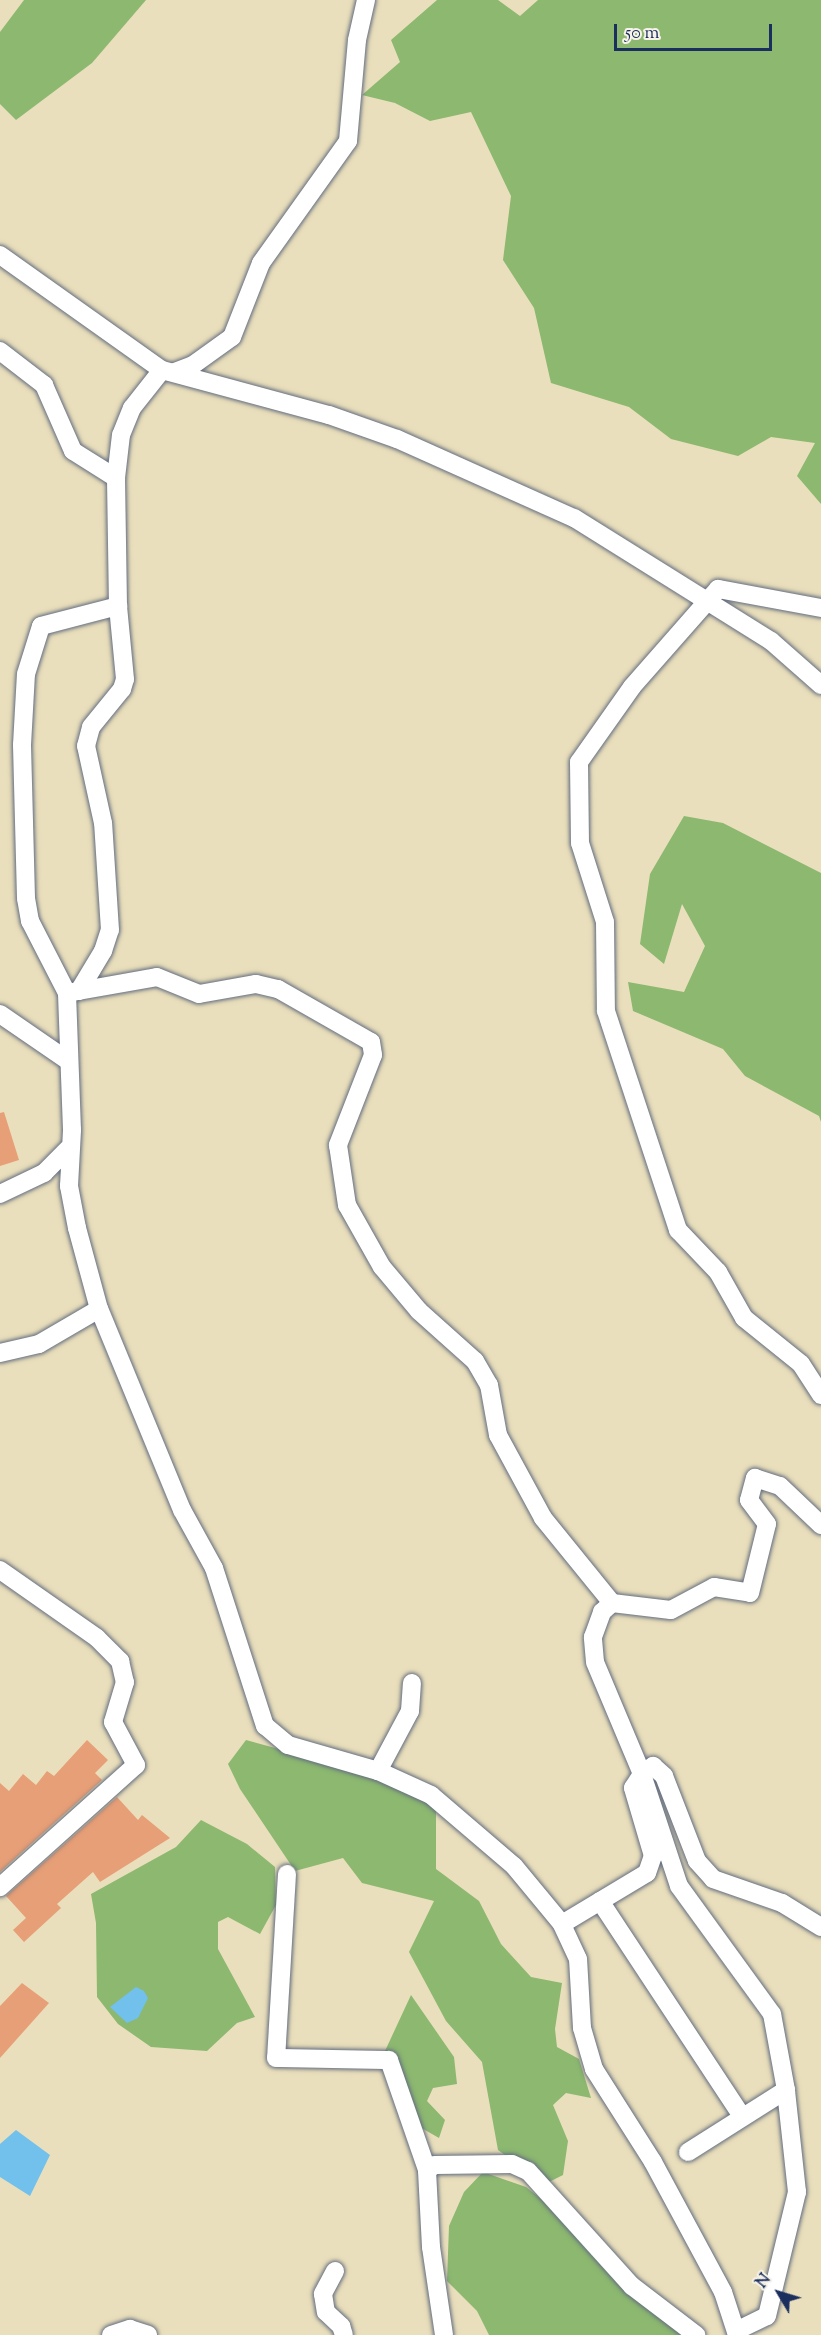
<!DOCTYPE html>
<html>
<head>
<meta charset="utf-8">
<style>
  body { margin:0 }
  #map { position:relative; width:821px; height:2335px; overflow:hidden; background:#eadfbc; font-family:"Sorts Mill Goudy",serif }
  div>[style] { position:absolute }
  .forest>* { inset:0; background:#8cb870 }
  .water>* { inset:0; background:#72c0ec }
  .building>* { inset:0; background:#e79f77 }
  .roads { filter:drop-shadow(0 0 2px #636d7f) drop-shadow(0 0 2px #636d7f) }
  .minor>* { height:18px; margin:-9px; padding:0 9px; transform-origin:9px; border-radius:9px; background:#fff }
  span { translate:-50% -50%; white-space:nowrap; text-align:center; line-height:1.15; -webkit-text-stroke:5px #f7f3e8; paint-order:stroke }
  .north { position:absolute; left:749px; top:2263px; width:60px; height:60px; -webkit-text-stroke:4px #f7f3e8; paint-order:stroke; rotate:308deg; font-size:16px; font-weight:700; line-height:24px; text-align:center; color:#1b2f5e }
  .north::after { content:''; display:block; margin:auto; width:21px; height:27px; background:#1b2f5e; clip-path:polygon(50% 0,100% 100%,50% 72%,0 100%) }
  .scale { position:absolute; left:614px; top:24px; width:158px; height:27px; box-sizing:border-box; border:3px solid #1b2f5e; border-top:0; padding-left:8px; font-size:18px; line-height:21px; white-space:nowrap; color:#1b2f5e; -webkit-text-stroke:4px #f7f3e8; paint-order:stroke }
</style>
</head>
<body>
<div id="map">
  <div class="forest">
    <i style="clip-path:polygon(24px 0,146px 0,92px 63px,16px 120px,0 104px,0 32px)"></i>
    <i style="clip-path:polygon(437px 0,498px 0,520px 16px,538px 0,821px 0,821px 504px,797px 476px,815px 443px,771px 437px,738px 456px,671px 439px,629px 407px,551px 383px,534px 308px,503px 260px,511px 196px,471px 112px,430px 121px,395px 103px,362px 95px,400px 62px,391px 40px)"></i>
    <i style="clip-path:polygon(684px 816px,723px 823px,821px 873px,821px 1122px,819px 1116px,745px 1076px,723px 1049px,633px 1011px,628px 982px,684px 992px,705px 946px,682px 904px,664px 964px,640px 944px,650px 874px)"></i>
    <i style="clip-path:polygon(246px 1740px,389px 1779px,436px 1808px,436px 1869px,479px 1901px,501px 1944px,531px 1977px,562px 1983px,555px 2029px,557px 2047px,579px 2059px,591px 2098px,566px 2093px,553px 2105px,568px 2141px,563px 2175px,545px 2184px,498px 2150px,482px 2062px,446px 2021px,409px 1952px,434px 1901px,362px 1883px,343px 1858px,295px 1871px,240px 1789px,228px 1764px)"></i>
    <i style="clip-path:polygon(201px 1820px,247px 1844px,275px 1867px,276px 1905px,260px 1934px,228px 1917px,218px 1922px,218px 1949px,255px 2017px,237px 2023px,207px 2051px,151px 2047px,118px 2024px,97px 1997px,96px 1923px,91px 1894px,176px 1847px)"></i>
    <i style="clip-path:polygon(411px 1995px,454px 2057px,457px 2084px,433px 2088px,427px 2101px,445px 2120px,439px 2138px,418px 2126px,385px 2051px)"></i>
    <i style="clip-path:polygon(483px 2172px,526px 2187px,589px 2237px,685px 2335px,489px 2335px,477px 2311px,447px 2281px,449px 2226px,464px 2192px)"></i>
  </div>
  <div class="water">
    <i style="clip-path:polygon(136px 1987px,144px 1991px,148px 1998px,138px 2018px,127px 2023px,110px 2007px)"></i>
    <i style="clip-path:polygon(16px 2130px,50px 2155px,30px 2196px,0 2177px,0 2144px)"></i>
  </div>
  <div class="building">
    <i style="clip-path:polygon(4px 1112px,19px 1160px,0 1166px,0 1113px)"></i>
    <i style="clip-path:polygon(87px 1740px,108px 1760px,95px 1773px,102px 1780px,0 1872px,0 1783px,9px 1791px,23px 1774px,36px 1785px,47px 1771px,54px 1776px)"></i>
    <i style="clip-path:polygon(117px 1797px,138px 1820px,142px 1815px,170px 1838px,100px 1882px,93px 1872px,57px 1904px,61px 1908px,24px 1942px,13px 1930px,26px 1918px,6px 1896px)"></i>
    <i style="clip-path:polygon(22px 1983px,49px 2003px,0 2058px,0 2006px)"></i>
  </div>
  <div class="roads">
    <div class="minor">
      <i style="left:0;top:255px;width:199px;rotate:35.4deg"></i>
      <i style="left:0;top:351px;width:56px;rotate:37.7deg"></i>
      <i style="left:44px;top:385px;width:72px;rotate:66.3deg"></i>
      <i style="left:73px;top:451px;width:51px;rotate:32.1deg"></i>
      <i style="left:175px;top:372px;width:19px;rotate:-21deg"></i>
      <i style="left:193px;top:365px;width:48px;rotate:-35.7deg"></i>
      <i style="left:232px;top:337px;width:79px;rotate:-68.6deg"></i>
      <i style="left:261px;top:263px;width:150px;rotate:-54.5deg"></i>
      <i style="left:348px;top:141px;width:101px;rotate:-84.9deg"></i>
      <i style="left:357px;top:40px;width:41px;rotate:-77.3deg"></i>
      <i style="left:821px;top:608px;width:105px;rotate:-169.5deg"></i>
      <i style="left:718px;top:589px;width:130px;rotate:131.3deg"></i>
      <i style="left:632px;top:687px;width:92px;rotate:125.2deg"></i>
      <i style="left:579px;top:762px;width:81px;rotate:89.3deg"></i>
      <i style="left:580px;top:843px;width:83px;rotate:72.4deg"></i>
      <i style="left:605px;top:922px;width:89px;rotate:89.4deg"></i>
      <i style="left:606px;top:1011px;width:231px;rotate:71.8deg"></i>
      <i style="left:678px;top:1230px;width:58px;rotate:46.4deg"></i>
      <i style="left:718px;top:1272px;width:53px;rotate:60.5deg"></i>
      <i style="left:744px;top:1318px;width:73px;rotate:38.9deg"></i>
      <i style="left:801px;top:1364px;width:37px;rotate:57deg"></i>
      <i style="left:79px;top:991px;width:47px;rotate:-59deg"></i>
      <i style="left:103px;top:951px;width:22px;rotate:-72deg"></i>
      <i style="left:110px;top:930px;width:107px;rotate:-93.7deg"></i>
      <i style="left:103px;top:823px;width:79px;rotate:-102.4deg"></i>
      <i style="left:86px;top:746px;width:20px;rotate:-75deg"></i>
      <i style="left:91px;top:727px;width:49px;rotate:-50.8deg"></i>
      <i style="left:122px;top:689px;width:10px;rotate:-73deg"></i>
      <i style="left:125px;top:679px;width:73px;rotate:-95.5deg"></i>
      <i style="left:67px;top:993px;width:91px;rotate:-10.1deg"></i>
      <i style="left:157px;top:977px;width:45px;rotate:22deg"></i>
      <i style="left:199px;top:994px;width:58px;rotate:-10deg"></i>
      <i style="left:256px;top:984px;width:23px;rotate:13deg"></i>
      <i style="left:278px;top:989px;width:107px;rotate:29.7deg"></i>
      <i style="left:371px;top:1042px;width:13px;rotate:81deg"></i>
      <i style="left:373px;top:1055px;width:97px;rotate:111.3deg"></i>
      <i style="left:338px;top:1145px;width:61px;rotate:81.5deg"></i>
      <i style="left:347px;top:1205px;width:71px;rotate:60.6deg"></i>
      <i style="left:382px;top:1267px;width:57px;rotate:49.9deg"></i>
      <i style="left:419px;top:1311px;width:75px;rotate:41.8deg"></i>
      <i style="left:475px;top:1361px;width:28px;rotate:60deg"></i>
      <i style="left:489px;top:1385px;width:51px;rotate:79.8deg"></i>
      <i style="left:498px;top:1435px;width:94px;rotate:61.5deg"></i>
      <i style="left:543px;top:1518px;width:109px;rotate:50.9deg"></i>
      <i style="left:0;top:1014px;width:81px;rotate:34.5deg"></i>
      <i style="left:0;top:1194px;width:49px;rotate:-25.5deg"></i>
      <i style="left:44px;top:1173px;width:34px;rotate:-45deg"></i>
      <i style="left:0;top:1353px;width:40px;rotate:-13deg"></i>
      <i style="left:39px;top:1344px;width:69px;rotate:-30.3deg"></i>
      <i style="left:0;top:1570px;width:118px;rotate:35deg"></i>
      <i style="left:97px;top:1638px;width:33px;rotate:45deg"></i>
      <i style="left:120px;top:1661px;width:22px;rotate:77deg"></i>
      <i style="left:125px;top:1682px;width:42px;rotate:106.7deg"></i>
      <i style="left:113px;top:1722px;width:49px;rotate:61.9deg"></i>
      <i style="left:136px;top:1765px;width:183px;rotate:138.1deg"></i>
      <i style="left:378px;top:1771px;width:68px;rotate:-61.9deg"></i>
      <i style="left:410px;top:1711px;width:28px;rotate:-86deg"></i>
      <i style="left:287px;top:1874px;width:184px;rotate:93.4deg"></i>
      <i style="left:276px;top:2058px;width:113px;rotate:1deg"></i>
      <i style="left:389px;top:2060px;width:116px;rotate:70.9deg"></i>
      <i style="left:600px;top:1901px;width:258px;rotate:56.6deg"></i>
      <i style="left:562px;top:1924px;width:99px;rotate:-31deg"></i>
      <i style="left:647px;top:1873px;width:18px;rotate:-71deg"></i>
      <i style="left:653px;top:1856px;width:71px;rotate:-106.4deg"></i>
      <i style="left:633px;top:1788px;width:17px;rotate:-57deg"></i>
      <i style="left:642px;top:1774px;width:14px;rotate:-36deg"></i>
      <i style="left:653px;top:1766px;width:15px;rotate:42deg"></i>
      <i style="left:664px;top:1776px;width:91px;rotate:68.8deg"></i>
      <i style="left:697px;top:1861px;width:24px;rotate:48deg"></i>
      <i style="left:713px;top:1879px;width:73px;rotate:19.2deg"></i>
      <i style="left:782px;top:1903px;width:46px;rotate:31.6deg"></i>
      <i style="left:688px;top:2152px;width:116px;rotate:-32.3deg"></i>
      <i style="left:335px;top:2271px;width:26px;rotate:118deg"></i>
      <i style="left:323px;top:2294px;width:18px;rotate:81deg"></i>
      <i style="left:326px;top:2312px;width:21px;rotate:43deg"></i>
      <i style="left:341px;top:2326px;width:9px;rotate:72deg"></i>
      <i style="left:736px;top:2331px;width:34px;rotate:-26deg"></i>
      <i style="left:767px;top:2316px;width:128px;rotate:-76.4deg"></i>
      <i style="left:797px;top:2192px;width:103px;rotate:-96.2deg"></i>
      <i style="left:786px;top:2090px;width:77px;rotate:-100.4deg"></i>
      <i style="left:772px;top:2014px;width:158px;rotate:-126deg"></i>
      <i style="left:679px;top:1886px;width:118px;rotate:-108.3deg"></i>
      <i style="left:642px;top:1774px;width:121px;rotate:-112.8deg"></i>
      <i style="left:595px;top:1662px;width:25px;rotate:-95deg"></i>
      <i style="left:593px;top:1637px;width:27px;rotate:-70deg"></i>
      <i style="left:602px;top:1612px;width:13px;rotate:-42deg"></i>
      <i style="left:612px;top:1603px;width:59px;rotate:6.8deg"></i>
      <i style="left:671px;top:1610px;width:49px;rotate:-28.1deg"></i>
      <i style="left:714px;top:1587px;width:36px;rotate:9deg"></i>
      <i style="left:750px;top:1593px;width:71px;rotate:-76.2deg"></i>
      <i style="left:767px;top:1524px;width:30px;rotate:-127deg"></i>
      <i style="left:749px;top:1500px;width:23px;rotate:-75deg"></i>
      <i style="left:755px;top:1478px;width:26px;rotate:18deg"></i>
      <i style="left:780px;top:1486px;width:57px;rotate:43.6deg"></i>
      <i style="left:111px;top:2335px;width:20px;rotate:-18deg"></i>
      <i style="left:130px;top:2329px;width:19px;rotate:18deg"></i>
      <i style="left:444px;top:2335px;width:89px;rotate:-98.4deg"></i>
      <i style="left:431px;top:2247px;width:77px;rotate:-93deg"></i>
      <i style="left:427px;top:2170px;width:9px;rotate:-32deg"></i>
      <i style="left:435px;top:2165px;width:77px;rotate:-0.7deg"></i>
      <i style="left:512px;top:2164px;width:17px;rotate:24deg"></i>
      <i style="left:528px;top:2171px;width:155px;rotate:47.9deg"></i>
      <i style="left:632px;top:2286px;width:81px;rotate:37.4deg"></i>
      <i style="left:737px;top:2335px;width:45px;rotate:-108deg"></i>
      <i style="left:723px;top:2292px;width:148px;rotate:-118.3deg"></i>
      <i style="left:653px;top:2162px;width:110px;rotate:-122.4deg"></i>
      <i style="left:594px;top:2069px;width:43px;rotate:-106.3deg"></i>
      <i style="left:582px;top:2028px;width:69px;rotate:-93.3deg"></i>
      <i style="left:578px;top:1959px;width:38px;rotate:-115deg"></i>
      <i style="left:562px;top:1924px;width:75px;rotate:-129.6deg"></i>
      <i style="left:514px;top:1866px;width:109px;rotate:-139.5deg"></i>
      <i style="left:431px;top:1795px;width:58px;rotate:-155.6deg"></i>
      <i style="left:378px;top:1771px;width:94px;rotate:-163.9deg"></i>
      <i style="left:288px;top:1745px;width:30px;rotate:-140deg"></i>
      <i style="left:265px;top:1726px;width:166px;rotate:-107.9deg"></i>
      <i style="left:214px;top:1568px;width:66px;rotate:-118.9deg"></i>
      <i style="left:182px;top:1510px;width:217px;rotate:-112.4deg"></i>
      <i style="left:99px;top:1309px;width:84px;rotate:-105.2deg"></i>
      <i style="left:77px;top:1228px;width:43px;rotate:-100.8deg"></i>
      <i style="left:69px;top:1186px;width:56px;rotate:-86.9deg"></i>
      <i style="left:72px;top:1130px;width:137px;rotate:-92.1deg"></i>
      <i style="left:67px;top:993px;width:81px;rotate:-117.2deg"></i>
      <i style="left:30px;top:921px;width:23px;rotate:-100deg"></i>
      <i style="left:26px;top:898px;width:153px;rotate:-91.5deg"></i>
      <i style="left:22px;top:745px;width:71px;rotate:-86.8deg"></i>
      <i style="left:26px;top:674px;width:50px;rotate:-72.6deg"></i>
      <i style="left:41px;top:626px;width:80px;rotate:-14.6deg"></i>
      <i style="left:118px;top:606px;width:128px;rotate:-90.9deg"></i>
      <i style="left:116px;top:478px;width:43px;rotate:-83.4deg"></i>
      <i style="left:121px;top:435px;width:29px;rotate:-68deg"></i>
      <i style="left:132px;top:408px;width:48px;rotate:-51.7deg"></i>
      <i style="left:162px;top:370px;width:173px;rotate:15.1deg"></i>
      <i style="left:329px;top:415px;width:72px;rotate:19.4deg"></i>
      <i style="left:397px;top:439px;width:194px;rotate:24.1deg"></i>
      <i style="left:574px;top:518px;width:232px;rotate:32deg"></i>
      <i style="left:771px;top:641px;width:67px;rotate:41.3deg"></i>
    </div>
  </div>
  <div class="north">N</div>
  <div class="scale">50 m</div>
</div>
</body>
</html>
